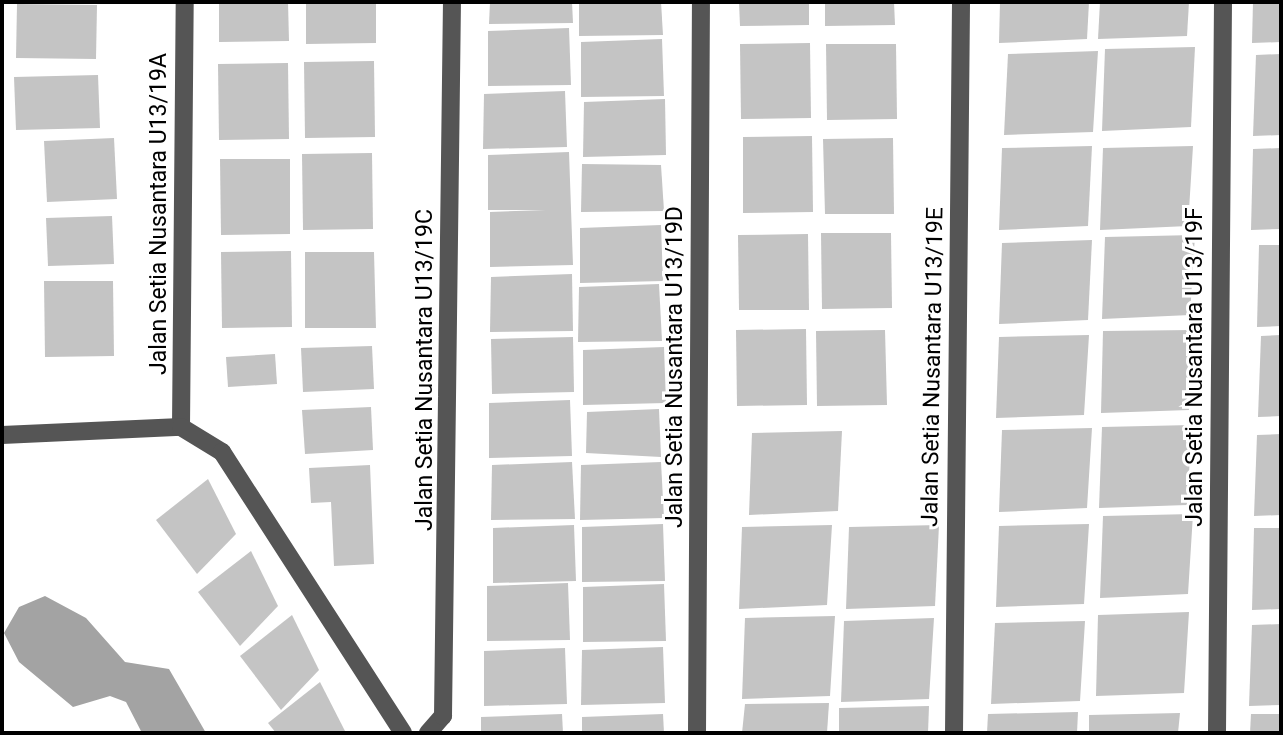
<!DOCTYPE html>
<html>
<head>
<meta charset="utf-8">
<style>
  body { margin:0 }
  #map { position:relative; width:1283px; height:735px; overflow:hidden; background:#fff; font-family:Roboto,sans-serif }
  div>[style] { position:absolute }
  .water>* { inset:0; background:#a3a3a3 }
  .building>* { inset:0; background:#c4c4c4 }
  .minor>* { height:18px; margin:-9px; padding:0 9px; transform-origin:9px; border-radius:9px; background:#555 }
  span { translate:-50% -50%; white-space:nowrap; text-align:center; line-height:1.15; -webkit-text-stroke:6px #fff; paint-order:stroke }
  .street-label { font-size:23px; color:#000 }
  .frame { position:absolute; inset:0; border:4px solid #000; pointer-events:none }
</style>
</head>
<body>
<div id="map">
  <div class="water">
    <i style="clip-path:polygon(45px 596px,86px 618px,125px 662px,169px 669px,206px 733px,142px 733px,126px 702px,110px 696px,73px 707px,19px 662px,4px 633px,19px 607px)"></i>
  </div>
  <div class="building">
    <i style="clip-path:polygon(219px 2px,288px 2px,289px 41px,219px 42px)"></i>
    <i style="clip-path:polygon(306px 2px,376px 2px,376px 43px,306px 44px)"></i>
    <i style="clip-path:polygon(490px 2px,572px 2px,573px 23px,489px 24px)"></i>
    <i style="clip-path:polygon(579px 2px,661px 2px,663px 35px,579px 36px)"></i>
    <i style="clip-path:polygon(739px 2px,809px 2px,809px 25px,740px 26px)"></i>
    <i style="clip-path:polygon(825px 2px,894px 2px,895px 25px,825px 26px)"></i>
    <i style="clip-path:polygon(1000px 2px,1089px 2px,1087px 39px,999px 43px)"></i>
    <i style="clip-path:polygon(1100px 2px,1189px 2px,1187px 36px,1098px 39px)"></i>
    <i style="clip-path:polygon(1253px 2px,1281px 2px,1281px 42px,1252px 43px)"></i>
    <i style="clip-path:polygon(17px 4px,97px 5px,96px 59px,16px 58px)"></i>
    <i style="clip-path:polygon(569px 28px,571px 85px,488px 86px,488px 31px)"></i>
    <i style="clip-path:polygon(662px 39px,664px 96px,581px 97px,581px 42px)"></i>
    <i style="clip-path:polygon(810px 43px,811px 118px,741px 119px,740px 44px)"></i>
    <i style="clip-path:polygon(826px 44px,896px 44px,897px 119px,827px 120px)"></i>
    <i style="clip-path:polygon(1195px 47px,1191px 127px,1102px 131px,1105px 49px)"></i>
    <i style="clip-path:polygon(1098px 51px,1093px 132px,1004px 135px,1008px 54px)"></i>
    <i style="clip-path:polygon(1281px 54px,1281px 135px,1253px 136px,1256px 55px)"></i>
    <i style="clip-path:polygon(374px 61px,375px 137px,305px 138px,304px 62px)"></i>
    <i style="clip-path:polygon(288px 63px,289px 139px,219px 140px,218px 64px)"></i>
    <i style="clip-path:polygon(98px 75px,100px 128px,16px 130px,14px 77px)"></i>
    <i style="clip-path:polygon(565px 91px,567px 147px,483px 149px,484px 94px)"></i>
    <i style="clip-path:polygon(665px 99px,666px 155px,583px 157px,584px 102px)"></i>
    <i style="clip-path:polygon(812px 136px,813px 212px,743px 213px,743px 137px)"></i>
    <i style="clip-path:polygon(114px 138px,117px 199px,47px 202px,44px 141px)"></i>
    <i style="clip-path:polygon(893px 138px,894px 214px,825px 214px,823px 139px)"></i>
    <i style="clip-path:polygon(1092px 146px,1088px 226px,999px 230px,1002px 148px)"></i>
    <i style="clip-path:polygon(1193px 146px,1188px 226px,1100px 230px,1103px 148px)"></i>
    <i style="clip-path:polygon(1281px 148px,1281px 229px,1251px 230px,1253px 149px)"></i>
    <i style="clip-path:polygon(569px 152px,573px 265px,490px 267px,490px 212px,546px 210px,488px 210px,488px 155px)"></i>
    <i style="clip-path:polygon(372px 153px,373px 229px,303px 230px,302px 154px)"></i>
    <i style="clip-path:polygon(220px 159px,290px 159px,290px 234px,221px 235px)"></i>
    <i style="clip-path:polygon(582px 164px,661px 165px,664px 211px,581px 212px)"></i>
    <i style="clip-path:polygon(112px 216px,114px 264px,48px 266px,46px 218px)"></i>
    <i style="clip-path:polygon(661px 225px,663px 281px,580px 283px,580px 228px)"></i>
    <i style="clip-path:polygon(821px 233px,891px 233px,892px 308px,822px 309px)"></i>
    <i style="clip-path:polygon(808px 234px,809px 310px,739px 310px,738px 235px)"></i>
    <i style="clip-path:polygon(1195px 235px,1190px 315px,1102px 319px,1105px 237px)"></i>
    <i style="clip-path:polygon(1092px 240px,1088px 320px,999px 324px,1002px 243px)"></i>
    <i style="clip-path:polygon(1259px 245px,1281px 245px,1281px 326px,1257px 327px)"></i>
    <i style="clip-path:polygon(291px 251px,292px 327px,222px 328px,221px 252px)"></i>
    <i style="clip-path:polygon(305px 252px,374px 252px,376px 328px,305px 328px)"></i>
    <i style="clip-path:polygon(572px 274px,573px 331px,490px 332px,491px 277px)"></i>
    <i style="clip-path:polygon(44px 281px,113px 281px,114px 356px,45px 357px)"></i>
    <i style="clip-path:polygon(659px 284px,662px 341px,578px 342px,579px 287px)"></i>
    <i style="clip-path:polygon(806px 329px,807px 405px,737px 406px,736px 330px)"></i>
    <i style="clip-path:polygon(885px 330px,887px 405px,817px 406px,816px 331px)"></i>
    <i style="clip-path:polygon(1193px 330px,1189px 410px,1101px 413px,1103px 331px)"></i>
    <i style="clip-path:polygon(1089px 335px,1084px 415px,996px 418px,999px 337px)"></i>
    <i style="clip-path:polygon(1281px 335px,1281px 416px,1258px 417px,1261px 336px)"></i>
    <i style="clip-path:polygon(573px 337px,574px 392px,492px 394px,491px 339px)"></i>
    <i style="clip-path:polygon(372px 346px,374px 389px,303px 392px,301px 348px)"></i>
    <i style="clip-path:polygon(664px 347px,666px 403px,583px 405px,583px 350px)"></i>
    <i style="clip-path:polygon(275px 354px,277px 384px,228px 387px,226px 357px)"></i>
    <i style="clip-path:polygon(570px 400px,572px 456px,489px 458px,489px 403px)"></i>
    <i style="clip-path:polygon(371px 407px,373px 450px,305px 454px,302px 410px)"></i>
    <i style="clip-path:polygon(659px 409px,661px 457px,586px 453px,587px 412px)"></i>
    <i style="clip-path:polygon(1192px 425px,1187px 505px,1099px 508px,1102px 427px)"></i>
    <i style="clip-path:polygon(1092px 428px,1087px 508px,999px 512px,1002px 430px)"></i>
    <i style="clip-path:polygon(842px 431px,838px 511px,749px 515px,752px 433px)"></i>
    <i style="clip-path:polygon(1281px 434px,1281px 515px,1254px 516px,1257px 435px)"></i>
    <i style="clip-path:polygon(572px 462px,575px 519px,491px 520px,492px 465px)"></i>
    <i style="clip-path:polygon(661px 462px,664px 518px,580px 520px,581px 465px)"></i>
    <i style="clip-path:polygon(370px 465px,374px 564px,334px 566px,331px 502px,311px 503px,309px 468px)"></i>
    <i style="clip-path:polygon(208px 479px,236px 534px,197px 574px,156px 520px)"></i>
    <i style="clip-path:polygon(1193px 514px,1188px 594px,1100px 598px,1103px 516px)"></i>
    <i style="clip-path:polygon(663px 524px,665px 581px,582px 582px,582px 527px)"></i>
    <i style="clip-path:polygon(1089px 524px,1084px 604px,996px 607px,999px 526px)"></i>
    <i style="clip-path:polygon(574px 525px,576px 581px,493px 583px,493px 528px)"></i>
    <i style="clip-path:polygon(832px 525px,827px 605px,739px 609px,742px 527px)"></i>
    <i style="clip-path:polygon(939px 525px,935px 606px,846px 609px,849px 527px)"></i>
    <i style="clip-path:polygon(1254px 528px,1281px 528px,1281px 609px,1252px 610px)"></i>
    <i style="clip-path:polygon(251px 551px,278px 606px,240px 646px,198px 592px)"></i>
    <i style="clip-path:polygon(568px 583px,570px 640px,487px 641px,487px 586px)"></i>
    <i style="clip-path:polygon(664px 584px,666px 641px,583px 642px,583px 587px)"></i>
    <i style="clip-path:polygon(1189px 612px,1184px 693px,1096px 696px,1098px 615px)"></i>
    <i style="clip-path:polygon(292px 615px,319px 670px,281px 710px,240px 656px)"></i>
    <i style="clip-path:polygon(835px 616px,830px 696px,742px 699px,745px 618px)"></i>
    <i style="clip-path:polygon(934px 618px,929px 699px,841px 702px,844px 621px)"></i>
    <i style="clip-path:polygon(1085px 621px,1080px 701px,991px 704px,995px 623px)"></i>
    <i style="clip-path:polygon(1281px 624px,1281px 705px,1249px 706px,1252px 625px)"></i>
    <i style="clip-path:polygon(663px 647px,665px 703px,581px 705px,582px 650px)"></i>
    <i style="clip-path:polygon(565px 648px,567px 704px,484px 706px,484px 651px)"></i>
    <i style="clip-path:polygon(320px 682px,346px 733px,276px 733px,268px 723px)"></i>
    <i style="clip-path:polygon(829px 703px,827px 733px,742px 733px,745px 704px)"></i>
    <i style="clip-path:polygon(929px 706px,928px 733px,839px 733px,839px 708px)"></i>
    <i style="clip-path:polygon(1078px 712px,1077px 733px,987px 733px,988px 714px)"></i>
    <i style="clip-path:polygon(1180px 713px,1178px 733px,1089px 733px,1089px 715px)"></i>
    <i style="clip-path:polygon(562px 714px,563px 733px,481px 733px,481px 717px)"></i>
    <i style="clip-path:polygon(663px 714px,664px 733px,582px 733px,582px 717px)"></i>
    <i style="clip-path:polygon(1251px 714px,1281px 714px,1281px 733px,1250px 733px)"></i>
  </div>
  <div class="minor">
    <i style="left:181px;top:427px;width:425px;rotate:-89.5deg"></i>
    <i style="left:2px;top:435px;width:179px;rotate:-2.6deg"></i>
    <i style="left:181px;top:427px;width:48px;rotate:31.4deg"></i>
    <i style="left:222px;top:452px;width:334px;rotate:57.2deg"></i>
    <i style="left:428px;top:733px;width:23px;rotate:-49deg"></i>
    <i style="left:443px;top:716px;width:714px;rotate:-89.28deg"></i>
    <i style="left:697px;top:733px;width:731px;rotate:-89.69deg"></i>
    <i style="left:954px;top:733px;width:731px;rotate:-89.45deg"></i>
    <i style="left:1217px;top:733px;width:731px;rotate:-89.53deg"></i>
  </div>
  <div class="street-label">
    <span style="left:159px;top:214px;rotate:-90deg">Jalan Setia Nusantara U13/19A</span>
    <span style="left:675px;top:367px;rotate:-90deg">Jalan Setia Nusantara U13/19D</span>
    <span style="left:933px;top:367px;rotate:-89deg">Jalan Setia Nusantara U13/19E</span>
    <span style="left:1195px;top:367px;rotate:-90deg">Jalan Setia Nusantara U13/19F</span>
    <span style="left:425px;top:370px;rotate:-90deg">Jalan Setia Nusantara U13/19C</span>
  </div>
  <div class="frame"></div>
</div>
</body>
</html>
